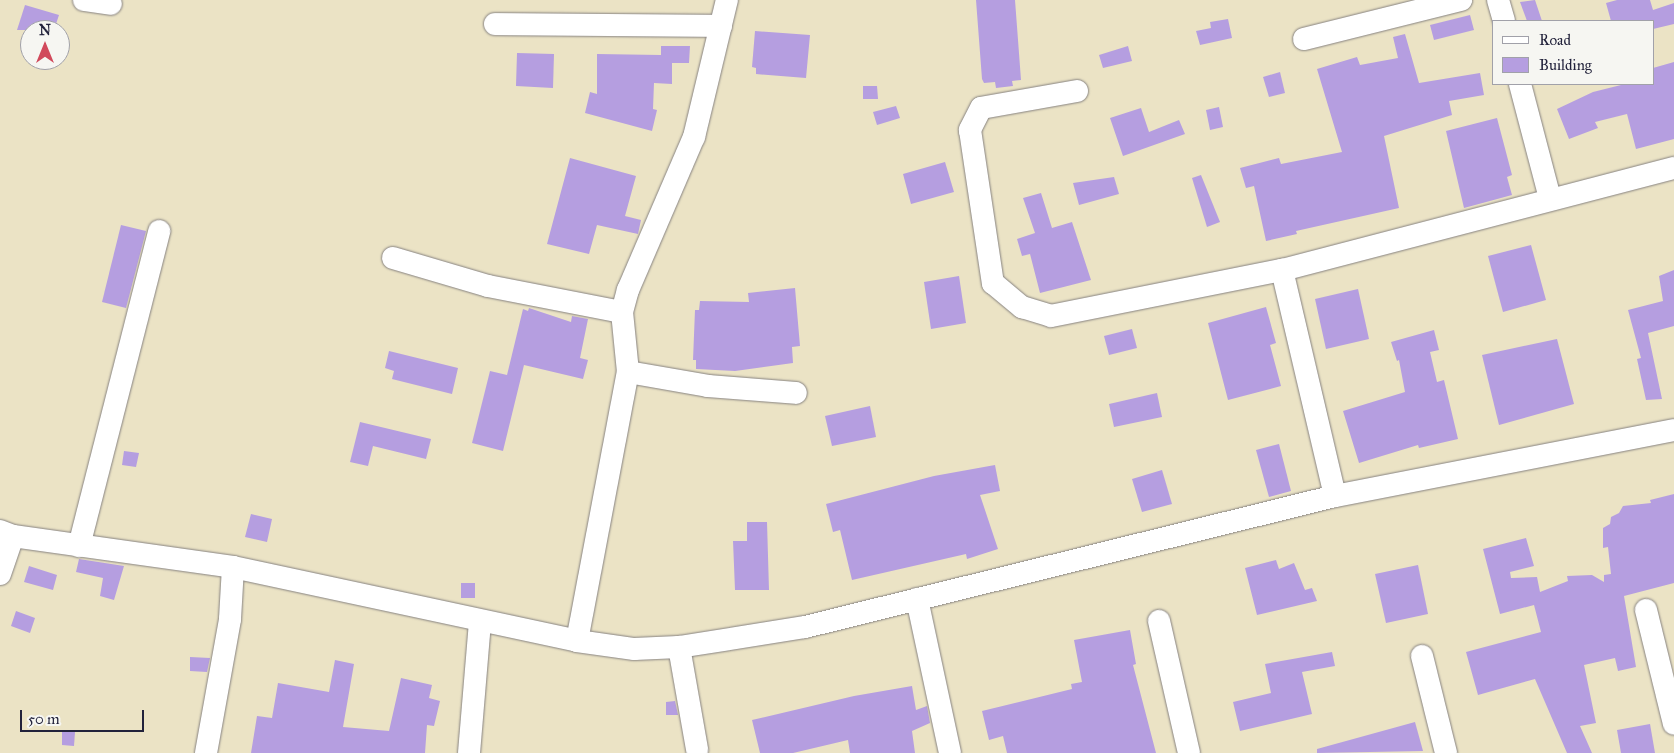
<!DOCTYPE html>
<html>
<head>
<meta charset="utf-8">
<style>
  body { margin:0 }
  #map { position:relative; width:1674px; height:753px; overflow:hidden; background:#ebe3c5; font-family:"IM FELL Great Primer",serif }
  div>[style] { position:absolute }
  .building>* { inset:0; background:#b59ee0 }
  .roads { filter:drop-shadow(0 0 1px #868280) drop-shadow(0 0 1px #868280) }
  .minor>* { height:22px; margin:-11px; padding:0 11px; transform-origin:11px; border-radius:11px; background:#fff }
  span { translate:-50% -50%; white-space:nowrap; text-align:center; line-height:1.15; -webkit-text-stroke:4px #f6f6f2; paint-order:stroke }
  .legend { position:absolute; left:1492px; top:20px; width:162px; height:65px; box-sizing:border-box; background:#f6f6f2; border:1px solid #a1a1a9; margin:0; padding:6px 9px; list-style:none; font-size:15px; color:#22223b }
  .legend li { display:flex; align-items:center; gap:10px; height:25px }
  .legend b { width:25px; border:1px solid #a1a1a9 }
  .north { position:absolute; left:20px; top:20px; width:50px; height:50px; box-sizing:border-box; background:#f6f6f2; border:1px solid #a1a1a9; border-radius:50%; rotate:0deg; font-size:14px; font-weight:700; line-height:20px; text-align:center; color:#22223b }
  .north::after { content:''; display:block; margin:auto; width:18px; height:22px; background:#d1495b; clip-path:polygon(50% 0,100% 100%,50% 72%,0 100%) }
  .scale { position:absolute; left:20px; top:710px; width:124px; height:22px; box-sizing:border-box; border:2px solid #22223b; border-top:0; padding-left:6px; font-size:15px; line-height:18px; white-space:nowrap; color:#22223b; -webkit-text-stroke:4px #f6f6f2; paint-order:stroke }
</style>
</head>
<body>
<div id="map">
  <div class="building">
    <i style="clip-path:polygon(976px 0,1015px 0,1021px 80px,1012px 81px,1013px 86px,996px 88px,995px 82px,984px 83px,982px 79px)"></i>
    <i style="clip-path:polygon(1535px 0,1542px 21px,1527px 21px,1520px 2px)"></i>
    <i style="clip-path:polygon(1617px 0,1650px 0,1653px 10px,1674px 3px,1674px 24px,1653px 29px,1653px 21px,1611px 21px,1606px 3px)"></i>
    <i style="clip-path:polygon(25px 5px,59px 15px,54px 30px,17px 30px)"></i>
    <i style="clip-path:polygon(1470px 15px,1474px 30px,1434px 40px,1430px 25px)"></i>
    <i style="clip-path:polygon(1228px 19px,1232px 38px,1200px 45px,1196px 31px,1211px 28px,1210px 22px)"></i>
    <i style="clip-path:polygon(755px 31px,810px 35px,806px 78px,756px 74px,756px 68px,752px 67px)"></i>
    <i style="clip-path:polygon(1405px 34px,1419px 83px,1480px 73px,1484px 95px,1449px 101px,1452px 115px,1384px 136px,1399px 208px,1296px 231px,1297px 234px,1266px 241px,1254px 186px,1246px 188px,1240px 168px,1279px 158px,1281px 164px,1342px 152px,1317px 69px,1357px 57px,1360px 65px,1398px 58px,1393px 37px)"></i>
    <i style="clip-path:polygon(661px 46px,690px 46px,689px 63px,672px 63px,672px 84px,654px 83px,653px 109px,657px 110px,652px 131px,585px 113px,590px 92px,597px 94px,597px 54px,661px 55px)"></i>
    <i style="clip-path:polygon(1128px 46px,1132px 61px,1103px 68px,1099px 55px)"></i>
    <i style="clip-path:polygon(517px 53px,554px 54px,553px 88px,516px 86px)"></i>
    <i style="clip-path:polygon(1674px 62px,1674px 139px,1636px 149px,1627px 114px,1595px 122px,1598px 128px,1569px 139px,1557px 109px,1593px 92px,1625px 84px,1653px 84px,1653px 68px)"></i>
    <i style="clip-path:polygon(1280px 72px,1285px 93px,1269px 97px,1263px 77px)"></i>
    <i style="clip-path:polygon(863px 86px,877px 86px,878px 99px,863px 99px)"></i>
    <i style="clip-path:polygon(896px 106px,900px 118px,877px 125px,873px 112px)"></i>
    <i style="clip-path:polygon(1219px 107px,1223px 127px,1210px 130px,1206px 110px)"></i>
    <i style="clip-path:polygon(1141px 108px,1149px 132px,1179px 120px,1185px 134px,1123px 156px,1110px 118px)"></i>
    <i style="clip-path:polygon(1497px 118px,1512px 175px,1507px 177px,1512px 195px,1464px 208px,1446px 131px)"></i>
    <i style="clip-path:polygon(570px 158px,636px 176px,625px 216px,641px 220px,638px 234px,597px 225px,589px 254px,547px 244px)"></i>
    <i style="clip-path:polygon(945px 162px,954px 192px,911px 204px,903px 174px)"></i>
    <i style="clip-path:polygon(1201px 175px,1220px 222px,1207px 227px,1192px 178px)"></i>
    <i style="clip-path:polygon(1114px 177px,1119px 194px,1079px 205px,1073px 183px)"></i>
    <i style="clip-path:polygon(1041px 193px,1052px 228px,1072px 222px,1091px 280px,1040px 293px,1030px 254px,1022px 256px,1017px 239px,1035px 233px,1023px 198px)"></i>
    <i style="clip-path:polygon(121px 225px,146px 231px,126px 308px,102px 302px)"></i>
    <i style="clip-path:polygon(1531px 245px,1546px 300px,1503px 312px,1488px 256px)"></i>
    <i style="clip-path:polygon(1674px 270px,1674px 326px,1648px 333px,1662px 399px,1646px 400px,1637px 359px,1641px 358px,1628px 310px,1663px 301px,1659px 276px)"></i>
    <i style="clip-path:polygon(959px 276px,966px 323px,931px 329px,924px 282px)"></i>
    <i style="clip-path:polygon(795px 288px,800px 346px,792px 347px,793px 363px,735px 371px,696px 369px,696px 360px,693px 360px,695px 310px,699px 310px,700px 301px,749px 302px,748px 293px)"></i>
    <i style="clip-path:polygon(1358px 289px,1369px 339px,1326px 349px,1315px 299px)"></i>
    <i style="clip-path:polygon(1266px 307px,1276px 343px,1270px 345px,1281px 386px,1228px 400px,1208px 323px)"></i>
    <i style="clip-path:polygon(529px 308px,571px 322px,572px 316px,588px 319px,580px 358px,588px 360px,583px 379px,524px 365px,503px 451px,472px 443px,490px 371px,507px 375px,523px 309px,528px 311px)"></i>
    <i style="clip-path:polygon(1132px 329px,1137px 348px,1109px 355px,1104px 336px)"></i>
    <i style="clip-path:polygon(1434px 330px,1439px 350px,1430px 352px,1437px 382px,1444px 380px,1458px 439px,1419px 448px,1418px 445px,1359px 463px,1343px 411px,1405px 392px,1399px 360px,1397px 361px,1391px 342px)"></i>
    <i style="clip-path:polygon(1557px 339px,1574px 404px,1499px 425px,1482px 355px)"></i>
    <i style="clip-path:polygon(389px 351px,458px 368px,452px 394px,392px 379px,394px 371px,385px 368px)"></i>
    <i style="clip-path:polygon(1157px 393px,1162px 417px,1114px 427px,1109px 404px)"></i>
    <i style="clip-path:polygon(870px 406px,876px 437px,832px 446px,825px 416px)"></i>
    <i style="clip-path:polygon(360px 422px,431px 439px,426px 459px,373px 446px,368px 466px,350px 462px)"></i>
    <i style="clip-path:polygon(1279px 444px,1291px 491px,1269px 497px,1256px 450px)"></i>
    <i style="clip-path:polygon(124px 451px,139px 453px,136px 467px,122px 465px)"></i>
    <i style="clip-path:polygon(995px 465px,1000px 491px,980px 495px,998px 549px,967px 559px,966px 554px,852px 580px,840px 530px,833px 532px,826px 504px,934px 476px)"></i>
    <i style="clip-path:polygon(1162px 470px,1172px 504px,1142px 512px,1132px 479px)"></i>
    <i style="clip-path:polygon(1674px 494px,1674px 583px,1624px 596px,1636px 667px,1618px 671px,1615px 658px,1584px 665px,1596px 723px,1580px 726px,1592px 753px,1567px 753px,1535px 679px,1478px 695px,1466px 652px,1541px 632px,1534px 605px,1500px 614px,1483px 549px,1526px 538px,1534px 566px,1510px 572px,1511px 578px,1537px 577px,1540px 592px,1568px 581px,1567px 576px,1592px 575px,1604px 582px,1604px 575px,1611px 574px,1608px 547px,1603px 548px,1603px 528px,1610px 524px,1611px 517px,1619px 513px,1623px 506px,1651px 503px,1650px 500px)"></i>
    <i style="clip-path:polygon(251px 514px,272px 519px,267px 542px,245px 537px)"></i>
    <i style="clip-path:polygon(747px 522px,767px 522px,769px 590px,735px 590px,733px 541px,747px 541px)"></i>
    <i style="clip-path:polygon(79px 559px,124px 566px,114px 600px,100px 596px,103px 578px,76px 572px)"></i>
    <i style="clip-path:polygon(1276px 560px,1279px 569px,1294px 563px,1305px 590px,1312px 588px,1317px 601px,1257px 615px,1245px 568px)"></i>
    <i style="clip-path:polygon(1418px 565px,1428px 614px,1386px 623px,1375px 574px)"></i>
    <i style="clip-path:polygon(29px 566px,57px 575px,53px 590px,24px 582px)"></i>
    <i style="clip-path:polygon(461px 583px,475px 583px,475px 598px,461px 598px)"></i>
    <i style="clip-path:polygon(16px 611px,35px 618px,30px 633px,11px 626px)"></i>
    <i style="clip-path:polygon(1130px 630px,1136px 664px,1133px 665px,1156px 753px,1007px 753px,1003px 736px,989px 740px,982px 711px,1072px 689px,1071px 684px,1082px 682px,1074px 640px)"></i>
    <i style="clip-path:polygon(1332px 652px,1335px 666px,1302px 672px,1312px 714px,1240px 731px,1233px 702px,1271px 693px,1265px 664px)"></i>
    <i style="clip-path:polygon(190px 657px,210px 658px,207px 672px,190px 671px)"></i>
    <i style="clip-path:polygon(335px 660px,354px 664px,343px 727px,389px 731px,401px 678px,432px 685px,429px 698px,440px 701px,434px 726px,427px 725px,425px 753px,251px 753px,257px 716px,272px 718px,278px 683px,329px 692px)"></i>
    <i style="clip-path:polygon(912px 686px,916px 710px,927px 706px,930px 723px,912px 731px,915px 753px,850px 753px,848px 740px,793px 753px,760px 753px,752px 720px,854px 696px)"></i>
    <i style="clip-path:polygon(675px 701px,678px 715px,666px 715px,666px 702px)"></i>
    <i style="clip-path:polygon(1415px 722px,1423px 751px,1317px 753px,1317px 749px)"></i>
    <i style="clip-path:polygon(1650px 724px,1655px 753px,1621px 753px,1617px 730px)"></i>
    <i style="clip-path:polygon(62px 731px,75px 732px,74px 746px,62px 745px)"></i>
  </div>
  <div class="roads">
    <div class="minor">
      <i style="left:84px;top:0;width:27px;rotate:8deg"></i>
      <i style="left:1498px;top:0;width:22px;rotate:74deg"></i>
      <i style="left:495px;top:24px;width:226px;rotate:0.5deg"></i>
      <i style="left:1304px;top:39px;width:162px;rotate:-14deg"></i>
      <i style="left:1520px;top:84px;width:118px;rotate:75.3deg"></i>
      <i style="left:1077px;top:91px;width:97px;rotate:170deg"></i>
      <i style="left:981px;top:108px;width:25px;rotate:117deg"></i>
      <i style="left:970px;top:130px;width:155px;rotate:81.5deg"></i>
      <i style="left:993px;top:283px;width:38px;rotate:40deg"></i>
      <i style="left:1022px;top:307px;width:30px;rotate:17deg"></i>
      <i style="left:1051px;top:316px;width:236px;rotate:-11.3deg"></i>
      <i style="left:1282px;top:270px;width:405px;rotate:-14.6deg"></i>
      <i style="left:393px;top:258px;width:99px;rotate:16.4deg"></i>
      <i style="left:488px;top:286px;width:136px;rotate:11deg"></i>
      <i style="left:1282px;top:270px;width:232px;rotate:76.8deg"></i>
      <i style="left:628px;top:372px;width:81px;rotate:9.9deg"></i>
      <i style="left:708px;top:386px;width:88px;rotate:4.5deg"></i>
      <i style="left:0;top:531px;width:14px;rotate:21deg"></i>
      <i style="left:13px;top:536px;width:222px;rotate:8deg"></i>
      <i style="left:233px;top:567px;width:352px;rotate:12.1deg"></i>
      <i style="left:577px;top:641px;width:58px;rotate:8deg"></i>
      <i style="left:634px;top:649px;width:45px;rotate:-2.5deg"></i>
      <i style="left:679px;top:647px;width:128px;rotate:-9deg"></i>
      <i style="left:805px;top:627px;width:546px;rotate:-13.88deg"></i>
      <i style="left:1335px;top:496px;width:345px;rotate:-11deg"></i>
      <i style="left:79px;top:546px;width:325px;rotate:-75.7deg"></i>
      <i style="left:0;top:574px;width:40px;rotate:-71.1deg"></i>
      <i style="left:917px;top:599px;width:157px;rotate:77.9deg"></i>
      <i style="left:1646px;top:610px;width:117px;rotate:76.2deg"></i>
      <i style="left:1159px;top:621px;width:135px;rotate:77.2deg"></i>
      <i style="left:577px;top:641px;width:274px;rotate:-79.3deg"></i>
      <i style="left:628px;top:372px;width:60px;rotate:-95.7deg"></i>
      <i style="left:622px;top:312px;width:23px;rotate:-75deg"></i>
      <i style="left:628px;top:290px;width:167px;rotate:-66.7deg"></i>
      <i style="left:694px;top:137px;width:141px;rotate:-76.5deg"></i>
      <i style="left:679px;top:647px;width:104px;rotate:80deg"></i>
      <i style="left:1422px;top:656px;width:100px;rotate:76.1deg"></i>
      <i style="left:206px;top:753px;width:136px;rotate:-79.8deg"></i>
      <i style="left:230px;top:619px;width:52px;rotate:-86.7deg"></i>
      <i style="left:469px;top:753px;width:131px;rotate:-85.2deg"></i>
    </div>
  </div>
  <ul class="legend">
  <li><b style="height:6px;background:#fff"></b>Road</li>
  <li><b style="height:14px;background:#b59ee0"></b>Building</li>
  </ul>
  <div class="north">N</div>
  <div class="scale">50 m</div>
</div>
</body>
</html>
